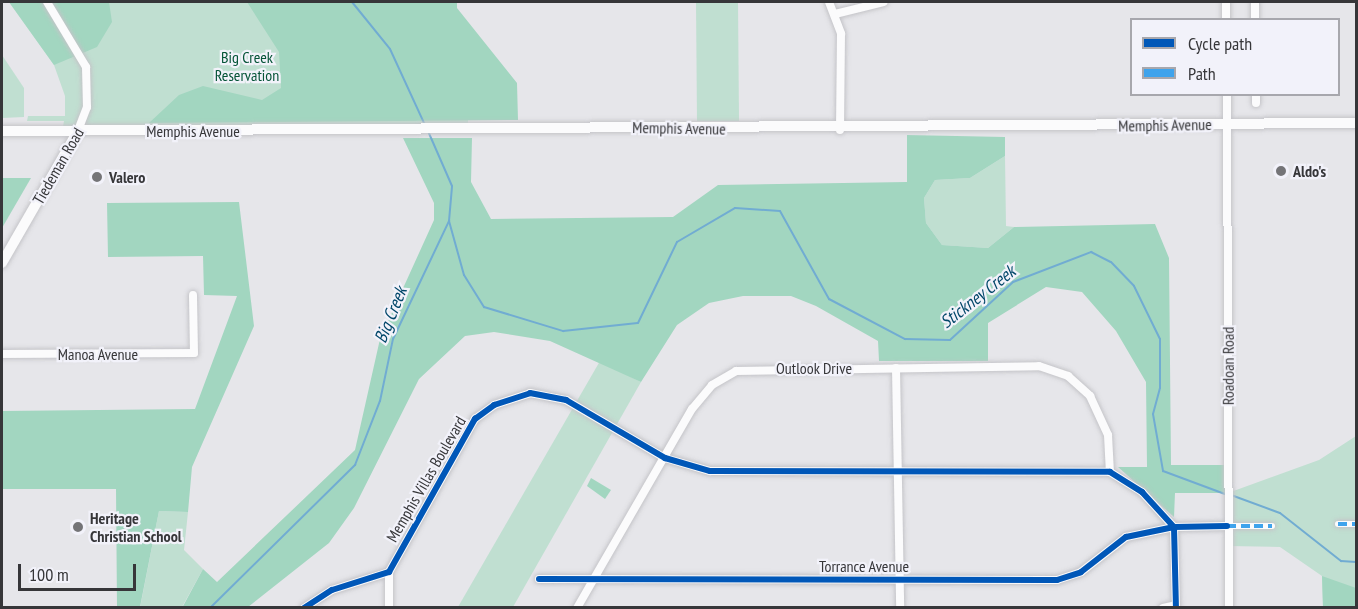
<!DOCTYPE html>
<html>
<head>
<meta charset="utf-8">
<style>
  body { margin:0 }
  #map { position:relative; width:1358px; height:609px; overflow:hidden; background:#e6e6ea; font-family:"PT Sans Narrow",sans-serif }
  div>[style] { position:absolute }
  .green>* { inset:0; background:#c0dfd1 }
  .forest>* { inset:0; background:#a2d6c0 }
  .stream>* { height:2px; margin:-1px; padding:0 1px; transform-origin:1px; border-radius:1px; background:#71acd2 }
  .roads { filter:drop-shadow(0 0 2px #c4c4c8) drop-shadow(0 0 2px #c4c4c8) }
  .pedestrian>* { height:6px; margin:-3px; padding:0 3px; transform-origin:3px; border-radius:3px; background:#fbfbfc }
  .minor>* { height:8px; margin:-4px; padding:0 4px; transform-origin:4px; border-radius:4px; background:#fbfbfc }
  .secondary>* { height:10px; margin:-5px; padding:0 5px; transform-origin:5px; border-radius:5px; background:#fbfbfc }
  .quiet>* { height:4.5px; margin-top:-2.25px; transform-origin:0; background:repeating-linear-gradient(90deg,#3fa3ec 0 9px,transparent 0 13.5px) }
  .cycleway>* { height:6px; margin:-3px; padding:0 3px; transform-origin:3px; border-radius:3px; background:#0057b8 }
  .dots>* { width:16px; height:16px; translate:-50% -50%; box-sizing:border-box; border:3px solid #f2f2fa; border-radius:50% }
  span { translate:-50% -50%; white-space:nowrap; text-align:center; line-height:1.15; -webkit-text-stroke:4.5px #f2f2fa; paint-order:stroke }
  .park-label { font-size:16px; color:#055437 }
  .street-label { font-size:16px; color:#363639 }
  .poi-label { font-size:16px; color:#363639; font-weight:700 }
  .left { translate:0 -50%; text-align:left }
  .water-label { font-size:18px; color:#004669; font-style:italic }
  .frame { position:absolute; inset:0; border:3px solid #363639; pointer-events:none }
  .legend { position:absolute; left:1130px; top:18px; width:210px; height:78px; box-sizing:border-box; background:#f2f2fa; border:2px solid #a7a7ad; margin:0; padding:8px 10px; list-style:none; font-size:18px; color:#363639 }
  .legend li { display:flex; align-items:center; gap:12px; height:30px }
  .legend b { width:30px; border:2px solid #a7a7ad }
  .scale { position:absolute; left:18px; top:564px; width:118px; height:27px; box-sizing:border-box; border:3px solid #363639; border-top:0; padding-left:8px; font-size:18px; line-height:21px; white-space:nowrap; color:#363639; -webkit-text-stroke:4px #f2f2fa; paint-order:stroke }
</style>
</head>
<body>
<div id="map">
  <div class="green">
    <i style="clip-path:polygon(9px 2px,379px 2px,468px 108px,468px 130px,62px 132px,64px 121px,27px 121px,28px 116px,65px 116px,65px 96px,54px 65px)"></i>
    <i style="clip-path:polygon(696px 2px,738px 2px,739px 121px,697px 121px)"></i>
    <i style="clip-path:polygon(2px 55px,24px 88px,24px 117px,2px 118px)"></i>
    <i style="clip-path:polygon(1005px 156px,1006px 226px,1014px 227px,988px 248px,942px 245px,926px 223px,924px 198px,935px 180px,970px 178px)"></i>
    <i style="clip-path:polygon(600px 361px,641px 382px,513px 607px,458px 607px)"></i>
    <i style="clip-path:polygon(1356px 436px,1356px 607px,1323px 607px,1322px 576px,1280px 547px,1228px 546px,1228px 493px,1319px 460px)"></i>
    <i style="clip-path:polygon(159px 511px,188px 512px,184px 550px,203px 569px,182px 607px,140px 608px)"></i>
  </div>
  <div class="forest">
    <i style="clip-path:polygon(9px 2px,109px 2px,112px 22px,97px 47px,54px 65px)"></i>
    <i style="clip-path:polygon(247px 2px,457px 2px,457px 8px,517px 83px,518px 120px,149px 123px,179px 95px,203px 86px,262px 100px,281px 88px,279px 52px)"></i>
    <i style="clip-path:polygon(907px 135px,1005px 137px,1005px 156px,970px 178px,935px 180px,924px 198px,926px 223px,942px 245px,988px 248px,1014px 227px,1155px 224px,1169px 258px,1171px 465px,1228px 465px,1228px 493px,1175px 493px,1174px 517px,1118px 467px,1147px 467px,1146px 382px,1116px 331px,1082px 292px,1046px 287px,988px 323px,988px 361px,879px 361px,878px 341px,816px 306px,791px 296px,743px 296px,709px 303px,677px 325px,641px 382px,550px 341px,494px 332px,465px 336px,419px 379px,354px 508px,329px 543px,248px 607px,182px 608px,203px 569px,217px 582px,355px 450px,380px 339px,434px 220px,434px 203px,403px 138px,472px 138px,471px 182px,491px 219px,673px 217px,718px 185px,907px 182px)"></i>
    <i style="clip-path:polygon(2px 178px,31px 178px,2px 228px)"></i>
    <i style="clip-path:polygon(239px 202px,254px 326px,192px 467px,188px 512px,159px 511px,140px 607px,117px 607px,116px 489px,2px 489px,2px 411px,195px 409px,237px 296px,204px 295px,203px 256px,108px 257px,107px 203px)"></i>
    <i style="clip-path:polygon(591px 478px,611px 490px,605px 499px,587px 486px)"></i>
    <i style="clip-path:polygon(1322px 576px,1356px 588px,1356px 607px,1323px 607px)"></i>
  </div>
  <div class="stream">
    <i style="left:352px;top:2px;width:60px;rotate:51deg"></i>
    <i style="left:390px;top:49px;width:81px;rotate:65.3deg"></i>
    <i style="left:449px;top:221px;width:56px;rotate:74.5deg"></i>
    <i style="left:464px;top:275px;width:38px;rotate:58deg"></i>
    <i style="left:484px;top:307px;width:83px;rotate:16.9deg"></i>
    <i style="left:563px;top:331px;width:75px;rotate:-6.1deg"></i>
    <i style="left:638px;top:323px;width:90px;rotate:-64.3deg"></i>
    <i style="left:677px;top:242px;width:67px;rotate:-30.4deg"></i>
    <i style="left:735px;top:208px;width:45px;rotate:3.8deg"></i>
    <i style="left:780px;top:211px;width:101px;rotate:60.9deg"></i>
    <i style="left:829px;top:299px;width:86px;rotate:27.8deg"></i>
    <i style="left:905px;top:339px;width:45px;rotate:1.3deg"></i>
    <i style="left:950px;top:340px;width:86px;rotate:-42.6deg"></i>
    <i style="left:1013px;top:282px;width:84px;rotate:-21deg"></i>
    <i style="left:1091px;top:252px;width:22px;rotate:27deg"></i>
    <i style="left:1111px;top:262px;width:33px;rotate:46deg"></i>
    <i style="left:1134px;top:286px;width:59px;rotate:63.9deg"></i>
    <i style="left:1160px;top:339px;width:49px;rotate:90deg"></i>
    <i style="left:1160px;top:388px;width:27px;rotate:105deg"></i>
    <i style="left:1153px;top:414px;width:58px;rotate:80deg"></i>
    <i style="left:1163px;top:471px;width:66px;rotate:20.4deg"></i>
    <i style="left:1231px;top:495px;width:52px;rotate:20.2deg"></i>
    <i style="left:1280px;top:513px;width:78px;rotate:38.2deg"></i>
    <i style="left:1341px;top:561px;width:15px;rotate:4deg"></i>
    <i style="left:210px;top:608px;width:204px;rotate:-44.6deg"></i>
    <i style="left:355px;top:465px;width:69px;rotate:-68.7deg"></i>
    <i style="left:380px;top:401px;width:63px;rotate:-78.2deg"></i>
    <i style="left:393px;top:339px;width:131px;rotate:-64.6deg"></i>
    <i style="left:449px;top:221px;width:35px;rotate:-85deg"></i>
    <i style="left:452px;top:186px;width:60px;rotate:-113.6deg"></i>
  </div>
  <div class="roads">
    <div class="pedestrian">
      <i style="left:1338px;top:524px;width:18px"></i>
      <i style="left:1227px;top:526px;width:45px"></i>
    </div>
    <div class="minor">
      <i style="left:47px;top:2px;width:76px;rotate:59deg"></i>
      <i style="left:86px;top:67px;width:40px;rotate:88.6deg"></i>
      <i style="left:87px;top:107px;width:26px;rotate:111deg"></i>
      <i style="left:829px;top:2px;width:34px;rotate:69deg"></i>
      <i style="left:841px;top:34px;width:96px;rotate:90.6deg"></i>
      <i style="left:1226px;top:2px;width:18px;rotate:90deg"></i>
      <i style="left:1255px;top:2px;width:18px;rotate:90deg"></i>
      <i style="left:835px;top:14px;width:50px;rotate:-13.8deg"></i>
      <i style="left:1227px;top:94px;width:514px;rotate:89.78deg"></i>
      <i style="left:1256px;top:94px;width:9px;rotate:90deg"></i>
      <i style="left:2px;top:354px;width:192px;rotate:-0.3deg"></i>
      <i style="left:194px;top:353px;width:58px;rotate:-91deg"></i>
      <i style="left:896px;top:368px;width:240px;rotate:89deg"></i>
      <i style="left:389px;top:572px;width:36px;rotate:90deg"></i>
      <i style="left:539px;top:579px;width:518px;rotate:0.11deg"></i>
      <i style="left:1057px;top:580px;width:25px;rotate:-18deg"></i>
      <i style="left:1081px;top:572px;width:57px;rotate:-37.9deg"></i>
      <i style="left:1126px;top:537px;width:49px;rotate:-11.8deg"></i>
      <i style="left:1174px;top:527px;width:81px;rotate:88.6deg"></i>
      <i style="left:304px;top:608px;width:33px;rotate:-33deg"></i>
      <i style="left:332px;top:590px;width:60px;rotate:-17.5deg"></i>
      <i style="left:389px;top:572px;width:176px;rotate:-60.7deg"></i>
      <i style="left:475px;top:419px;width:24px;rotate:-36deg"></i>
      <i style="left:494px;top:405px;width:38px;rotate:-18deg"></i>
      <i style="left:530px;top:393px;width:37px;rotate:11deg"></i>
      <i style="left:566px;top:400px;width:115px;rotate:30.4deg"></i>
      <i style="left:665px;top:458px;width:47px;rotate:16.1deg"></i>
      <i style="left:710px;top:471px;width:400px;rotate:0.1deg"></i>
      <i style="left:1110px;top:472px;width:38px;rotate:32deg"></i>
      <i style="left:1142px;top:492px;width:47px;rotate:47.6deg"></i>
      <i style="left:1174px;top:527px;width:53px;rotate:-1.1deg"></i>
      <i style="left:577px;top:608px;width:230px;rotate:-60deg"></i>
      <i style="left:692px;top:409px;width:31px;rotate:-50deg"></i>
      <i style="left:712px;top:385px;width:28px;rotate:-30deg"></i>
      <i style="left:736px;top:371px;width:303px;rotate:-0.9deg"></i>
      <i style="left:1039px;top:366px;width:31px;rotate:19deg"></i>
      <i style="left:1068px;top:376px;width:30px;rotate:42deg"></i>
      <i style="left:1090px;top:396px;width:43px;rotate:65.2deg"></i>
      <i style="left:1108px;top:435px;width:37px;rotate:87deg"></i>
      <i style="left:1163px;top:608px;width:13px;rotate:-13deg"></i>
    </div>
    <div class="secondary">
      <i style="left:2px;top:131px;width:1354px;rotate:-0.34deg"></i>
      <i style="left:2px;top:263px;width:152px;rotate:-60.1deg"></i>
    </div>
  </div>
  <div class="quiet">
    <i style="left:1338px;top:524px;width:18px"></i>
    <i style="left:1227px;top:526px;width:45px"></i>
  </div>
  <div class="cycleway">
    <i style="left:539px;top:579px;width:518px;rotate:0.11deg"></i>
    <i style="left:1057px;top:580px;width:25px;rotate:-18deg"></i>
    <i style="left:1081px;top:572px;width:57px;rotate:-37.9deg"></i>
    <i style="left:1126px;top:537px;width:49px;rotate:-11.8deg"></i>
    <i style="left:1174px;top:527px;width:81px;rotate:88.6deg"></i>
    <i style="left:304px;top:608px;width:33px;rotate:-33deg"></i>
    <i style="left:332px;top:590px;width:60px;rotate:-17.5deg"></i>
    <i style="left:389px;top:572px;width:176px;rotate:-60.7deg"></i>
    <i style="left:475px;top:419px;width:24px;rotate:-36deg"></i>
    <i style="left:494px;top:405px;width:38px;rotate:-18deg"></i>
    <i style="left:530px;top:393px;width:37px;rotate:11deg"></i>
    <i style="left:566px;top:400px;width:115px;rotate:30.4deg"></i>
    <i style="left:665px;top:458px;width:47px;rotate:16.1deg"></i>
    <i style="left:710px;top:471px;width:400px;rotate:0.1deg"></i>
    <i style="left:1110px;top:472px;width:38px;rotate:32deg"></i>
    <i style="left:1142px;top:492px;width:47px;rotate:47.6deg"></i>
    <i style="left:1174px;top:527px;width:53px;rotate:-1.1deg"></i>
  </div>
  <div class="dots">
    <i style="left:1281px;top:171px;background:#747477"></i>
    <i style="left:97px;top:177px;background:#747477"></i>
    <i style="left:78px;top:527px;background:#747477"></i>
  </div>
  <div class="park-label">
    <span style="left:247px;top:66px">Big Creek<br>Reservation</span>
  </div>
  <div class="street-label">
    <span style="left:1165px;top:125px;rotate:-1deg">Memphis Avenue</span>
    <span style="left:679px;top:128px;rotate:1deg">Memphis Avenue</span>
    <span style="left:193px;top:131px">Memphis Avenue</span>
    <span style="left:58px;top:166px;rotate:-60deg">Tiedeman Road</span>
    <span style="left:98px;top:354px">Manoa Avenue</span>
    <span style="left:1228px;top:366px;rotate:-90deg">Roadoan Road</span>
    <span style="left:814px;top:368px">Outlook Drive</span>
    <span style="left:426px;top:479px;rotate:-60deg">Memphis Villas Boulevard</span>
    <span style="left:864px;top:566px">Torrance Avenue</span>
  </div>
  <div class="poi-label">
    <span class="left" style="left:1293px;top:171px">Aldo's</span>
    <span class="left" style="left:109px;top:177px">Valero</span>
    <span class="left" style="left:90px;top:527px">Heritage<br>Christian School</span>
  </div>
  <div class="water-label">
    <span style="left:978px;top:297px;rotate:-38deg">Stickney Creek</span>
    <span style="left:391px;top:315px;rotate:-68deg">Big Creek</span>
  </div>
  <div class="frame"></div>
  <ul class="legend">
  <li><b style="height:8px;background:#0057b8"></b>Cycle path</li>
  <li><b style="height:8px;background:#3fa3ec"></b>Path</li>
  </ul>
  <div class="scale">100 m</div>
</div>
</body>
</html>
